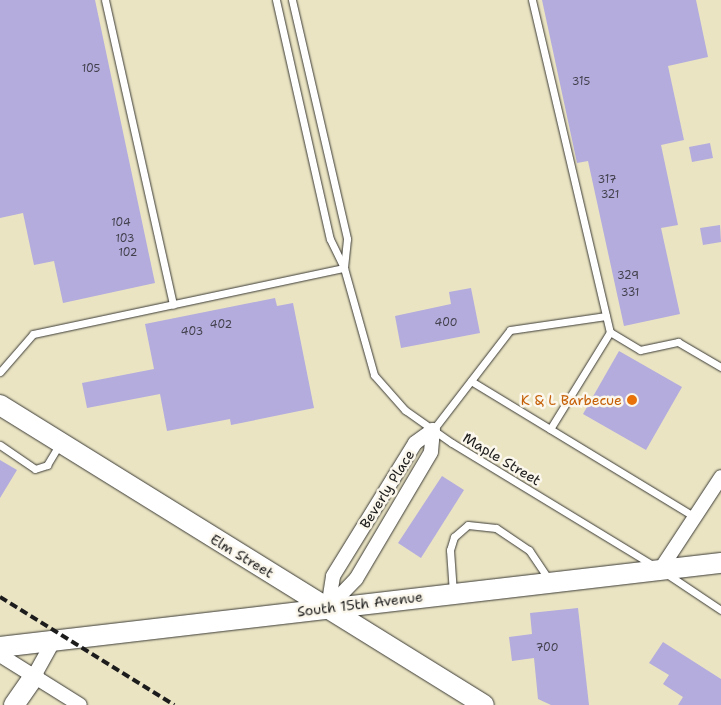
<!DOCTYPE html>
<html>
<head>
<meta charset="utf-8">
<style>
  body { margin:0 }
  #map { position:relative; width:721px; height:705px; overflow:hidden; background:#eae4c3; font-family:"Shantell Sans",sans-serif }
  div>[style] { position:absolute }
  .building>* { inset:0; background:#b3acdd }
  .roads { filter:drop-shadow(0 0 1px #3b3a35) drop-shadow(0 0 1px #3b3a35) }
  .lane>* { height:7px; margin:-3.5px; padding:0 3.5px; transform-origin:3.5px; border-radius:3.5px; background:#fff }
  .street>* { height:14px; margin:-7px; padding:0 7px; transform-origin:7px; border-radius:7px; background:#fff }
  .secondary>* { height:20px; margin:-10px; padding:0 10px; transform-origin:10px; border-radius:10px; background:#fff }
  .rail>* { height:4px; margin-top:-2px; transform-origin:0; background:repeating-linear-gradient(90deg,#1c1c1c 0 8px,transparent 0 12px) }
  .dots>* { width:14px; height:14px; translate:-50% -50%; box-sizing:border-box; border:2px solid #fbf7ec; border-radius:50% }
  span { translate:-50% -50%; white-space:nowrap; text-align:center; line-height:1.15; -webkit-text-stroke:5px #fbf7ec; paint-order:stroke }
  .number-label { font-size:11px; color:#42404c }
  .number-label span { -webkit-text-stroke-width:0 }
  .food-label { font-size:14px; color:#c56008 }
  .right { translate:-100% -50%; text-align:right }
  .street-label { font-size:14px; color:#1c1c1c }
</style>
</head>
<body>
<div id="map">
  <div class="building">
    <i style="clip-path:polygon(0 0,95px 0,155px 283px,63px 303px,54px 261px,34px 265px,23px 213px,0 218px)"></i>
    <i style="clip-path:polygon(542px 0,696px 0,708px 57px,668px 66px,684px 140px,661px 145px,678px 225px,661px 228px,680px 314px,624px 326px,588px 161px,577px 163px)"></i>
    <i style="clip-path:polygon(710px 143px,713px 158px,692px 162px,689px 147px)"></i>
    <i style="clip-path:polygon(720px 225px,721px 242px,703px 245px,700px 228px)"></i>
    <i style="clip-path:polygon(471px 288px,480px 333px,401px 348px,395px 316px,451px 304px,449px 292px)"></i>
    <i style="clip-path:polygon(275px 298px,277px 306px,293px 303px,314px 408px,231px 425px,230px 419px,167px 431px,160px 394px,87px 408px,82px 383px,154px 369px,145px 324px)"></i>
    <i style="clip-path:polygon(619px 351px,682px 387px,646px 450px,583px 414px)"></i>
    <i style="clip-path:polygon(0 460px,17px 470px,0 498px)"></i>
    <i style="clip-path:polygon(442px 476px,464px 490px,421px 558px,398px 543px)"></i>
    <i style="clip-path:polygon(578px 608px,589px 705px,551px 705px,538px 699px,534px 658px,512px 661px,509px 637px,532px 634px,530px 613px)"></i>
    <i style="clip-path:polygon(663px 642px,721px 679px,721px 705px,678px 705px,683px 697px,663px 684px,669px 675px,649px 663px)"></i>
  </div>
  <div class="roads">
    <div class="lane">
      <i style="left:105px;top:0;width:312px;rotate:77.4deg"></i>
      <i style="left:276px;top:0;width:245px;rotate:77.3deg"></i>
      <i style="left:330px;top:239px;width:32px;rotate:64deg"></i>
      <i style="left:344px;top:268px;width:111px;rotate:74.3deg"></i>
      <i style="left:374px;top:375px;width:47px;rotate:48.5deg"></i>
      <i style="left:405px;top:410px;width:57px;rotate:35.1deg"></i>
      <i style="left:452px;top:443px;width:237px;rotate:31.3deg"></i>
      <i style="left:292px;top:0;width:245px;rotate:77deg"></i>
      <i style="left:347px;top:239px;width:28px;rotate:96deg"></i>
      <i style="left:532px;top:0;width:341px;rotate:76.8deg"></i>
      <i style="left:610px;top:332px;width:114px;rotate:121.7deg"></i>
      <i style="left:610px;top:332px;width:35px;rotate:31deg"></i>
      <i style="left:640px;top:350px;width:39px;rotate:-12deg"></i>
      <i style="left:678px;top:342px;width:50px;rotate:30.2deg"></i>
      <i style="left:0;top:372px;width:50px;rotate:-49deg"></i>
      <i style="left:33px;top:334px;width:318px;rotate:-12deg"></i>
      <i style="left:471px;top:381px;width:262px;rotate:31.3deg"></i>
      <i style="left:433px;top:430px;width:126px;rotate:-52.4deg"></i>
      <i style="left:510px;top:330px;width:97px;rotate:-8.3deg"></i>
      <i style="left:0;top:445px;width:42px;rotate:34.4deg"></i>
      <i style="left:35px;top:469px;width:13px;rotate:-18deg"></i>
      <i style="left:47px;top:465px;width:26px;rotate:-59deg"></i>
      <i style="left:667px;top:574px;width:65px;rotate:33.7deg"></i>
      <i style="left:453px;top:593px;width:43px;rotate:-94deg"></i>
      <i style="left:450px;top:550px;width:14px;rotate:-73deg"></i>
      <i style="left:454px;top:537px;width:18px;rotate:-41deg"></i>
      <i style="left:468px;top:525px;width:28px;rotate:6deg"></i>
      <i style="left:496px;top:528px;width:40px;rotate:34deg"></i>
      <i style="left:529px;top:550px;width:36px;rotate:56deg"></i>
    </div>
    <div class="street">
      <i style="left:660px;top:570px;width:111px;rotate:-56.7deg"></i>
      <i style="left:328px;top:608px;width:32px;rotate:-81deg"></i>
      <i style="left:333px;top:576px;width:156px;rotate:-58.3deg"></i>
      <i style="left:415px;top:443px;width:22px;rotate:-36deg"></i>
      <i style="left:328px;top:608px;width:40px;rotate:-46deg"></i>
      <i style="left:356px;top:579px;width:147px;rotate:-59.4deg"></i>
      <i style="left:431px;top:452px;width:22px;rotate:-85deg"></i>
      <i style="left:0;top:655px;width:94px;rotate:32deg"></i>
      <i style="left:34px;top:676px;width:41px;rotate:-60.9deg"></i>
    </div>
    <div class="secondary">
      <i style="left:0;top:405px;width:569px;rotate:31.79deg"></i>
      <i style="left:0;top:647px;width:726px;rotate:-6.65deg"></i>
      <i style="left:14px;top:705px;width:35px;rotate:-55deg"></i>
    </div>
  </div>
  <div class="rail">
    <i style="left:0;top:597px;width:205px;rotate:31.8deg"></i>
  </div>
  <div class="dots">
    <i style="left:632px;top:400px;background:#e8710a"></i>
  </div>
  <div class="number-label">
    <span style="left:91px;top:69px">105</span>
    <span style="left:581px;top:82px">315</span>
    <span style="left:607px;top:180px">317</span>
    <span style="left:610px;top:195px">321</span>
    <span style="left:121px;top:223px">104</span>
    <span style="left:125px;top:239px">103</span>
    <span style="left:128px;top:253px">102</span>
    <span style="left:628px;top:276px">329</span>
    <span style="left:630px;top:293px">331</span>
    <span style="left:446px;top:323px">400</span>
    <span style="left:221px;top:325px">402</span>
    <span style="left:192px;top:332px">403</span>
    <span style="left:547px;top:648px">700</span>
  </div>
  <div class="food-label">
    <span class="right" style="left:622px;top:400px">K &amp; L Barbecue</span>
  </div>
  <div class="street-label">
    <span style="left:502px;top:459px;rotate:31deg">Maple Street</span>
    <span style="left:387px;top:489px;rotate:-58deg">Beverly Place</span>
    <span style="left:242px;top:556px;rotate:31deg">Elm Street</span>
    <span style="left:360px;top:604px;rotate:-7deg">South 15th Avenue</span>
  </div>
</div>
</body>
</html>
